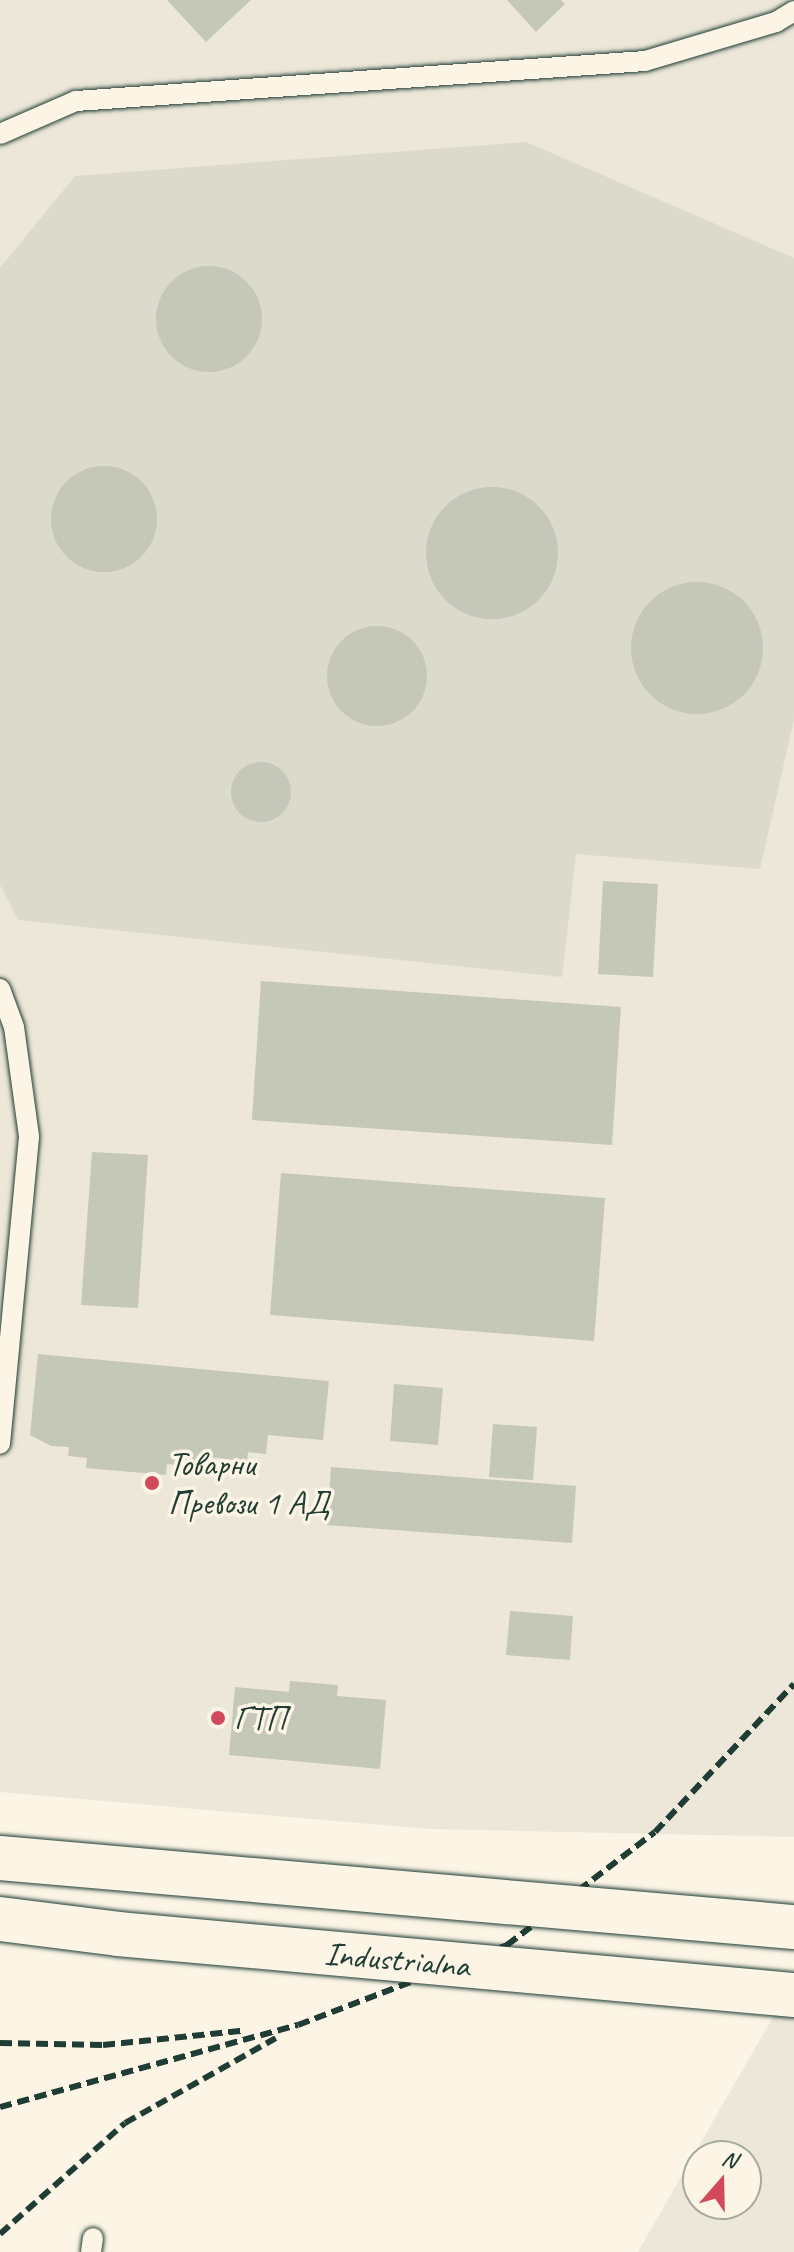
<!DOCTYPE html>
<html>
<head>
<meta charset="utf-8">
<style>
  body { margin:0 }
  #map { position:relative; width:794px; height:2252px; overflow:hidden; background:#fcf5e5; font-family:Caveat,sans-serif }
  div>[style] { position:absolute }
  .built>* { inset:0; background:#ece7d8 }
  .green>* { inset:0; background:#dcdacc }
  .building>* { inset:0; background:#c5c7b9 }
  .round { border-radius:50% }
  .roads { filter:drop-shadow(0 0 2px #1f3d34) drop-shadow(0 0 2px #1f3d34) }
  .service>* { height:20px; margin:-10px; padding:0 10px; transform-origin:10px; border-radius:10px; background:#fcf5e5 }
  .rail>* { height:6px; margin-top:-3px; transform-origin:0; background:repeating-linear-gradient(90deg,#1f3d34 0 12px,transparent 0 18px) }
  .bridges { filter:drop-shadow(0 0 2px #1f3d34) drop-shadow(0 0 2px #1f3d34) }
  .secondary-bridge>* { height:44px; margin:-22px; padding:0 22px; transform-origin:22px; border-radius:22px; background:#fcf5e5 }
  .dots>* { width:22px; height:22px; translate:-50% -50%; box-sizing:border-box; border:4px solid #fcf5e5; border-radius:50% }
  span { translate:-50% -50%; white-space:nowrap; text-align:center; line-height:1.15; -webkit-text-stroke:7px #fcf5e5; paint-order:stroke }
  .poi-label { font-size:34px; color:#1f3d34 }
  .left { translate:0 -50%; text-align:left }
  .street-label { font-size:34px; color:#1f3d34 }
  .north { position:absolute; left:682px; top:2140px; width:80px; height:80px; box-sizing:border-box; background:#fcf5e5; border:2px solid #a4ab9e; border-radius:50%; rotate:20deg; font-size:22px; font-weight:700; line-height:32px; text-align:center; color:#1f3d34 }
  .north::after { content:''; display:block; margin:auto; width:28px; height:36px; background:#d1495b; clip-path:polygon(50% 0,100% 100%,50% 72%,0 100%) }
</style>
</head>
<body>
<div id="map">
  <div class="built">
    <i style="clip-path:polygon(0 0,794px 0,794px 1837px,428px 1829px,0 1792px)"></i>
    <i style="clip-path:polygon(evenodd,794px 1980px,794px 2252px,638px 2252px,794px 1980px,698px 2156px,746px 2156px,746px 2204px,698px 2204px,698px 2156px)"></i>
  </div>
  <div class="green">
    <i style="clip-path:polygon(526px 142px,794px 258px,794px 719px,760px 869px,576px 854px,562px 977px,18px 920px,0 885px,0 268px,75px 176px)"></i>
  </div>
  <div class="building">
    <i style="clip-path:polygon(167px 0,251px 0,206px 42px)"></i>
    <i style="clip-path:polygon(507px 0,561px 0,565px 4px,536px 32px)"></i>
    <i class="round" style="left:156px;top:266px;width:106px;height:106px"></i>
    <i class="round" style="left:51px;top:466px;width:106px;height:106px"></i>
    <i class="round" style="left:426px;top:487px;width:132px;height:132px"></i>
    <i class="round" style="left:631px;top:582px;width:132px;height:132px"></i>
    <i class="round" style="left:327px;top:626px;width:100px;height:100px"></i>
    <i class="round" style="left:231px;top:762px;width:60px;height:60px"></i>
    <i style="clip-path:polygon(603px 881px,658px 884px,653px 977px,598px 974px)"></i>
    <i style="clip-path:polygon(261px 981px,621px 1007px,612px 1145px,252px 1120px)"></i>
    <i style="clip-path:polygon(92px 1152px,148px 1155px,138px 1308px,81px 1305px)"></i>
    <i style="clip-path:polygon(281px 1173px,605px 1198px,594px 1341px,270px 1315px)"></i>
    <i style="clip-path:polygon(38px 1354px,329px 1381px,323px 1440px,268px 1435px,266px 1454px,248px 1452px,247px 1461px,207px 1457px,206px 1467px,167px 1464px,166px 1475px,86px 1468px,87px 1458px,68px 1456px,69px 1447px,51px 1446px,30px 1435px)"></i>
    <i style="clip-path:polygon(394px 1384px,443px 1388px,438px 1445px,390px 1441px)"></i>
    <i style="clip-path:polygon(493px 1424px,537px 1427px,533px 1480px,489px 1477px)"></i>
    <i style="clip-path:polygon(331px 1467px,576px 1486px,572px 1543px,327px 1525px)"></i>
    <i style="clip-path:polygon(510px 1611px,573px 1616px,570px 1660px,506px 1655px)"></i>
    <i style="clip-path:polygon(290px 1681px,338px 1685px,337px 1696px,386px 1700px,380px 1769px,229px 1755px,235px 1687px,289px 1692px)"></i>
  </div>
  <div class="roads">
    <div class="service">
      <i style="left:0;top:134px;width:83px;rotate:-23.5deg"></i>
      <i style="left:76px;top:101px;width:570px;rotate:-4.02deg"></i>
      <i style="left:645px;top:61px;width:137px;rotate:-16.6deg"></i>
      <i style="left:776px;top:22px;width:21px;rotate:-31deg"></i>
      <i style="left:0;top:989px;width:40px;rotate:69.8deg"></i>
      <i style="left:14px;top:1027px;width:111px;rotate:82.2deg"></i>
      <i style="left:29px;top:1137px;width:308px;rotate:95.4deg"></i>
      <i style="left:91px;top:2252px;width:14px;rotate:-82deg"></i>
    </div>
  </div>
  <div class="rail">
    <i style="left:0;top:2043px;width:103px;rotate:1.1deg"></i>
    <i style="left:103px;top:2045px;width:140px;rotate:-5.8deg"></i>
    <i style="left:0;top:2107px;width:309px;rotate:-15.4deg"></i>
    <i style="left:298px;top:2025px;width:224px;rotate:-20.9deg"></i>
    <i style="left:507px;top:1945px;width:186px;rotate:-37.4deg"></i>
    <i style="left:655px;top:1832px;width:203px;rotate:-46.8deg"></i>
    <i style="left:0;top:2234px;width:167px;rotate:-41.6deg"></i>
    <i style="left:125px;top:2123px;width:173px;rotate:-29.4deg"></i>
  </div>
  <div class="bridges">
    <div class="secondary-bridge">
      <i style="left:0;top:1858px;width:797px;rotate:4.97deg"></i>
      <i style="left:0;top:1919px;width:119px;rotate:7.2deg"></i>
      <i style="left:118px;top:1934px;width:679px;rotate:5.16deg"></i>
    </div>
  </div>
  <div class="dots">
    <i style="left:152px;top:1483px;background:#d1495b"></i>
    <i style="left:218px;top:1718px;background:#d1495b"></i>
  </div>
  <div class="poi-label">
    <span class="left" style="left:168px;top:1483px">Товарни<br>Превози 1 АД</span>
    <span class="left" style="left:234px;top:1718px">ГТП</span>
  </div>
  <div class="street-label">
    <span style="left:397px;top:1959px;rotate:5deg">Industrialna</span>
  </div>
  <div class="north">N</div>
</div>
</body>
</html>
